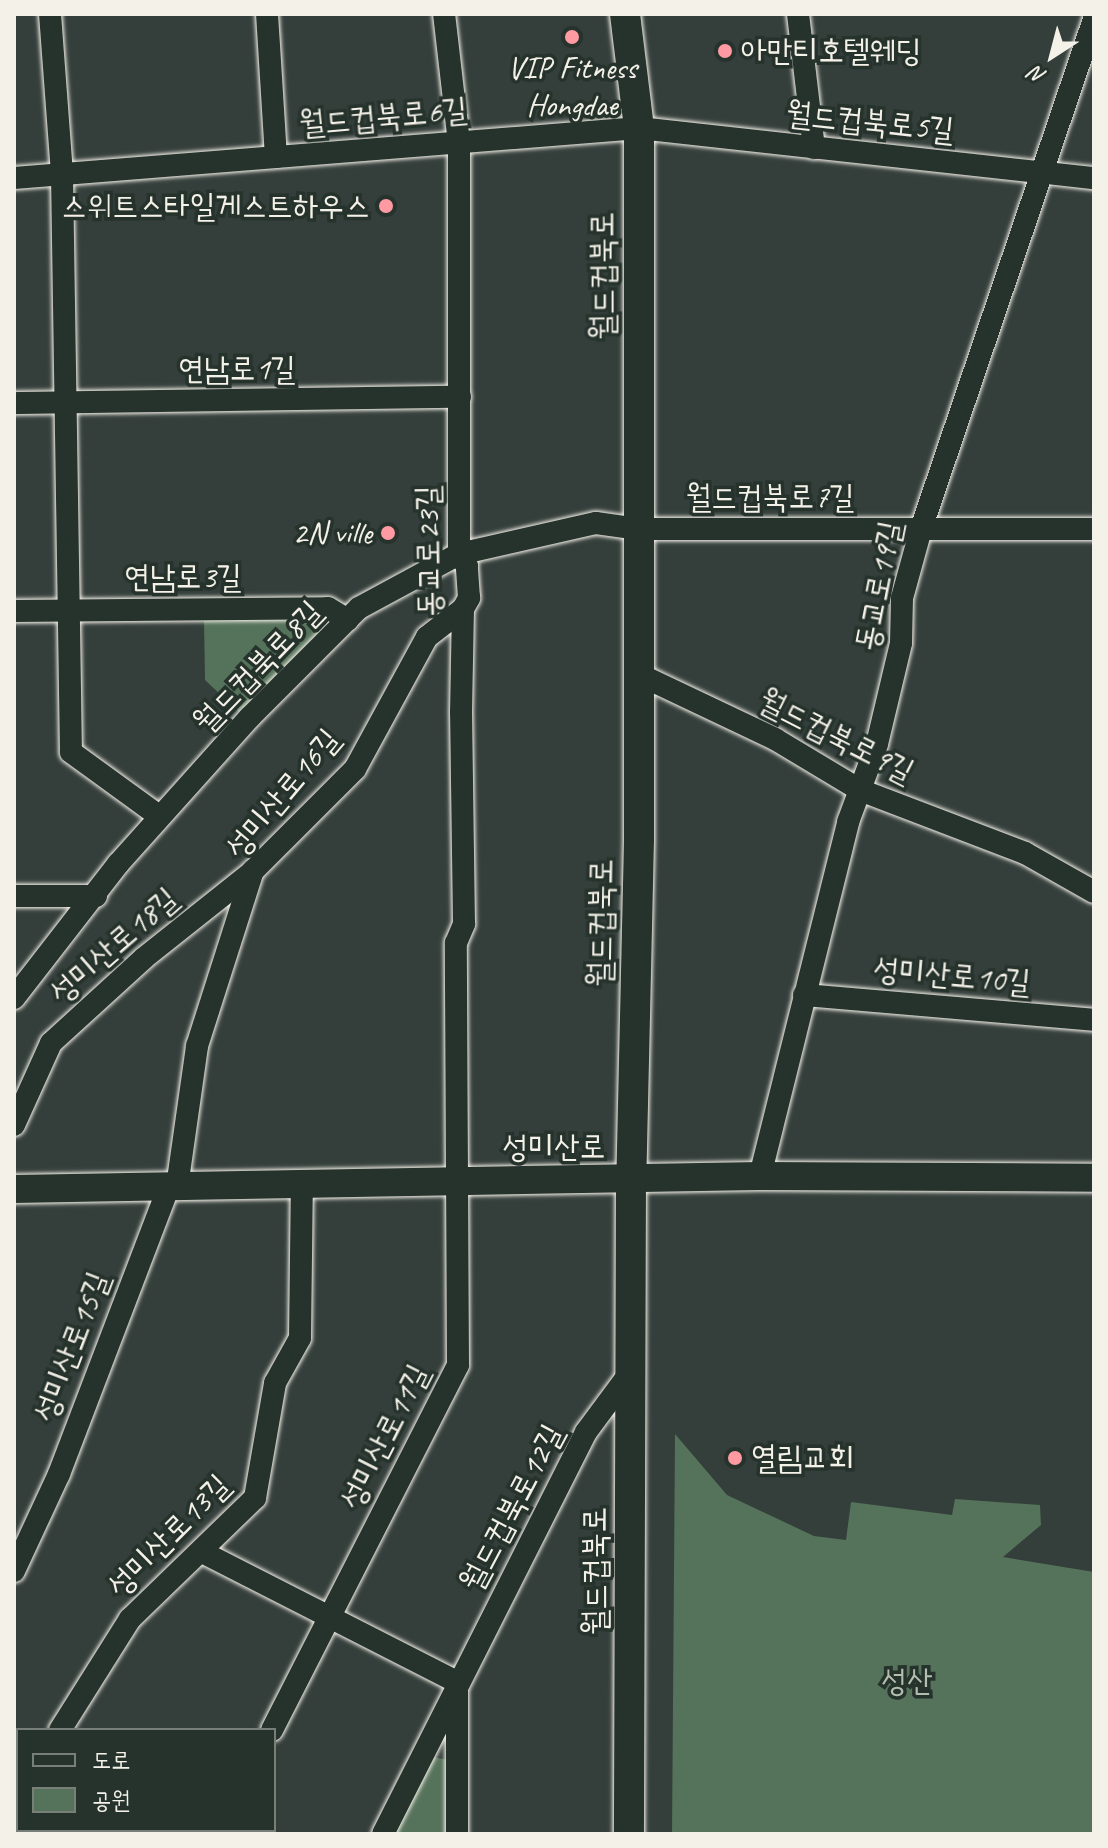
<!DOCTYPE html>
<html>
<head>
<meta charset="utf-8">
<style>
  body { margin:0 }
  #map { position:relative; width:1108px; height:1848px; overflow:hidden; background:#343e3b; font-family:Caveat,"Poor Story",sans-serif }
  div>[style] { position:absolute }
  .green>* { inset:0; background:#55725a }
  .roads { filter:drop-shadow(0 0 2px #f4f1e8) drop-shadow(0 0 2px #f4f1e8) }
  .minor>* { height:22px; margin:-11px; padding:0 11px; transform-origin:11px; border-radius:11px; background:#26332d }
  .tertiary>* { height:28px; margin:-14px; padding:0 14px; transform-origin:14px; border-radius:14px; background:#26332d }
  .secondary>* { height:30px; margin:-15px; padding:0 15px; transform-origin:15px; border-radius:15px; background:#26332d }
  .dots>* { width:22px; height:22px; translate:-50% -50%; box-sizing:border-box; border:4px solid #26332d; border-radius:50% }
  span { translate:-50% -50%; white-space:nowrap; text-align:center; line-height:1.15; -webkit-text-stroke:7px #26332d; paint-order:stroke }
  .poi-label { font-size:32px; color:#f4f1e8 }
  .left { translate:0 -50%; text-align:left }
  .right { translate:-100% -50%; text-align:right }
  .street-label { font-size:32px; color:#f4f1e8 }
  .park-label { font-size:32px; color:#b4beaf }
  .frame { position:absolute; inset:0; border:16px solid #f4f1e8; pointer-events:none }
  .legend { position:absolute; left:16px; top:1728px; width:260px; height:104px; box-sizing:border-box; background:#26332d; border:2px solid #787f78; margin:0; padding:10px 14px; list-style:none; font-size:24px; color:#f4f1e8 }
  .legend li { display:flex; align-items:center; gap:16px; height:40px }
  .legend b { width:40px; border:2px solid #787f78 }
  .north { position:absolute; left:1012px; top:16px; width:80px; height:80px; -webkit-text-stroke:6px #26332d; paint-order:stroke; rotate:216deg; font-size:22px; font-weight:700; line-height:32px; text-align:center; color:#f4f1e8 }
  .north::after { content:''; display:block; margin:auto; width:28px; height:36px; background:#f4f1e8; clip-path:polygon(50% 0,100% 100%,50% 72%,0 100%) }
</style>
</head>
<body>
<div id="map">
  <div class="green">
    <i style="clip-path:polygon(321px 618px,327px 632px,244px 717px,205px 680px,204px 620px)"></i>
    <i style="clip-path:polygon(675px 1434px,727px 1495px,814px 1536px,846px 1540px,851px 1502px,952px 1515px,955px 1499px,1040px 1505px,1041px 1525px,1003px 1557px,1094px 1572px,1094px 1834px,672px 1834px)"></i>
    <i style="clip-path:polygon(434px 1757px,447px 1760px,447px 1834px,395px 1834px)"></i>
  </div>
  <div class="roads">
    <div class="minor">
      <i style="left:50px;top:14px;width:161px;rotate:85.7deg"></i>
      <i style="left:62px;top:175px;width:577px;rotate:89.11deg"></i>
      <i style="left:71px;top:752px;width:109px;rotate:36deg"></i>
      <i style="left:267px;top:14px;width:143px;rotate:86.4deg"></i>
      <i style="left:798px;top:14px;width:135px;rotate:83.2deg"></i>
      <i style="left:14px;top:178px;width:627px;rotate:-4.57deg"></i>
      <i style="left:639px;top:128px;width:458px;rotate:6.3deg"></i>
      <i style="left:14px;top:403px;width:446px;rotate:-0.8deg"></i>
      <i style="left:14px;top:611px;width:314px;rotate:-0.5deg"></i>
      <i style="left:328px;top:608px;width:23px;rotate:31deg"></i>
      <i style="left:636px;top:673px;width:154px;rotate:25.4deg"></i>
      <i style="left:775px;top:739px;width:99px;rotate:31deg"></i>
      <i style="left:860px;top:790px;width:177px;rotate:20.9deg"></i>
      <i style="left:1025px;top:853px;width:79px;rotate:29.5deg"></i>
      <i style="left:14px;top:896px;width:82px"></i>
      <i style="left:804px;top:995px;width:291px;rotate:4.9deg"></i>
      <i style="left:14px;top:998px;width:170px;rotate:-52.2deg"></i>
      <i style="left:118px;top:864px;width:198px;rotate:-48.1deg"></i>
      <i style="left:250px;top:717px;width:154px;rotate:-45deg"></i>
      <i style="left:359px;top:608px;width:114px;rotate:-28.4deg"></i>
      <i style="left:459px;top:554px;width:140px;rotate:-12.8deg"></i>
      <i style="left:596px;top:523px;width:42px;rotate:8.1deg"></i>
      <i style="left:638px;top:529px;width:456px"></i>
      <i style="left:14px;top:1125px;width:90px;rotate:-65.7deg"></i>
      <i style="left:51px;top:1043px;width:126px;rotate:-42.4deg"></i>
      <i style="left:144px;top:958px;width:138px;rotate:-38.5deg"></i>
      <i style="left:760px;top:1176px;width:365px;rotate:-76deg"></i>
      <i style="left:848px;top:822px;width:83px;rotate:-69.6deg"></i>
      <i style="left:877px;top:744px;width:104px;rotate:-76.6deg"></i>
      <i style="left:901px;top:643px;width:45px;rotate:-88.7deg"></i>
      <i style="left:902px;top:598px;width:72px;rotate:-74.6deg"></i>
      <i style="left:921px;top:529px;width:539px;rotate:-71.26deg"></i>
      <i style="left:177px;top:1187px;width:142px;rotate:-81.9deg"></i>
      <i style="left:197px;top:1046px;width:184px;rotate:-72.3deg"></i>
      <i style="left:253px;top:871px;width:144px;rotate:-45deg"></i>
      <i style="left:355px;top:769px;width:150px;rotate:-61.4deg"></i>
      <i style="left:427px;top:637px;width:46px;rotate:-37.9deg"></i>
      <i style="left:204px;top:1553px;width:284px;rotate:27deg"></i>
      <i style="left:14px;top:1571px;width:107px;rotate:-65.1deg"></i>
      <i style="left:59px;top:1474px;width:306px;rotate:-69.1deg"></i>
      <i style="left:457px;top:1691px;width:143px;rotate:90deg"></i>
      <i style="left:60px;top:1730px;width:131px;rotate:-57.8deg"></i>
      <i style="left:130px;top:1619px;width:174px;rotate:-44.1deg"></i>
      <i style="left:255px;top:1498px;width:117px;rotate:-80.1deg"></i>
      <i style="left:275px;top:1383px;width:51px;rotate:-60.9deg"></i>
      <i style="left:300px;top:1338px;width:153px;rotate:-89.3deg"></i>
      <i style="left:272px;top:1730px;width:410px;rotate:-63deg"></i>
      <i style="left:458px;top:1365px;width:422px;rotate:-90.3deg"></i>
      <i style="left:456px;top:943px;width:21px;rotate:-67deg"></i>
      <i style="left:464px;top:924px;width:211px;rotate:-90.8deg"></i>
      <i style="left:461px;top:713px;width:104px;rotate:-88.9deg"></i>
      <i style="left:463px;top:609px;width:13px;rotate:-61deg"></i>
      <i style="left:469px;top:598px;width:32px;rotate:-94deg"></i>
      <i style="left:467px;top:566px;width:14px;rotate:-124deg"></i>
      <i style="left:459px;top:554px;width:411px;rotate:-90deg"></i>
      <i style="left:459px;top:143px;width:130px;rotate:-96.6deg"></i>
      <i style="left:14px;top:1809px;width:5px;rotate:37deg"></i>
      <i style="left:51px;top:1830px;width:8px;rotate:30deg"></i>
      <i style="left:24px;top:1834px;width:4px;rotate:-63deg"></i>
      <i style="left:219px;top:1834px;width:4px;rotate:-63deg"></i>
      <i style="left:383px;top:1834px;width:450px;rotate:-63.2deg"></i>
      <i style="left:586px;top:1432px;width:77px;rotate:-53.4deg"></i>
    </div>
    <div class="tertiary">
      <i style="left:14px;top:1189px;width:746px;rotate:-1deg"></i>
      <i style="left:760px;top:1176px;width:334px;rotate:0.3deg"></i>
    </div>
    <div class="secondary">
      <i style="left:625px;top:14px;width:115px;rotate:83deg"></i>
      <i style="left:639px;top:128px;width:712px;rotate:90deg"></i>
      <i style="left:639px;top:840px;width:340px;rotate:91.3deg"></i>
      <i style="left:631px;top:1180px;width:654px;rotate:90.18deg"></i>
    </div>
  </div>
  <div class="dots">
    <i style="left:572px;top:37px;background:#ff9aa2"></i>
    <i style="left:725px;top:51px;background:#ff9aa2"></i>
    <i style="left:386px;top:206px;background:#ff9aa2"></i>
    <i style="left:388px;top:533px;background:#ff9aa2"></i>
    <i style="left:735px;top:1458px;background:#ff9aa2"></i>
  </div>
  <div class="poi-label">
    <span class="left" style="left:741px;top:51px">아만티호텔웨딩</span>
    <span style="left:572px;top:87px">VIP Fitness<br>Hongdae</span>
    <span class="right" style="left:370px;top:206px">스위트스타일게스트하우스</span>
    <span class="right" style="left:372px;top:533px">2N ville</span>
    <span class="left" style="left:751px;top:1458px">열림교회</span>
  </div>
  <div class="street-label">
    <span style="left:383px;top:117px;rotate:-5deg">월드컵북로6길</span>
    <span style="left:870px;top:122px;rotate:6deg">월드컵북로5길</span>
    <span style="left:603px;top:276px;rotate:-90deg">월드컵북로</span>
    <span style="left:237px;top:369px">연남로1길</span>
    <span style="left:770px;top:497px">월드컵북로7길</span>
    <span style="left:429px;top:551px;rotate:-91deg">동교로23길</span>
    <span style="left:183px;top:577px">연남로3길</span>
    <span style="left:879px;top:586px;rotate:-79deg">동교로19길</span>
    <span style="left:258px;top:667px;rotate:-46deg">월드컵북로8길</span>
    <span style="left:836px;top:736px;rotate:27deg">월드컵북로9길</span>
    <span style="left:283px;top:794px;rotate:-50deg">성미산로16길</span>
    <span style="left:601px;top:923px;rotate:-89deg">월드컵북로</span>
    <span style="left:114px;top:946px;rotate:-41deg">성미산로18길</span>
    <span style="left:952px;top:976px;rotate:5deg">성미산로10길</span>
    <span style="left:554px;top:1147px">성미산로</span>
    <span style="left:72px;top:1347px;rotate:-69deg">성미산로15길</span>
    <span style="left:385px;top:1437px;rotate:-63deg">성미산로11길</span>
    <span style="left:512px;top:1508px;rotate:-62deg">월드컵북로12길</span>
    <span style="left:169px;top:1536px;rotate:-45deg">성미산로13길</span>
    <span style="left:595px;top:1571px;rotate:-90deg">월드컵북로</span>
  </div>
  <div class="park-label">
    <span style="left:907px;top:1681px">성산</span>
  </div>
  <div class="frame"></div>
  <ul class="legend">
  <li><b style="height:10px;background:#26332d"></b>도로</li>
  <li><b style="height:22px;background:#55725a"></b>공원</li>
  </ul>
  <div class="north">N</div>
</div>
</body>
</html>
